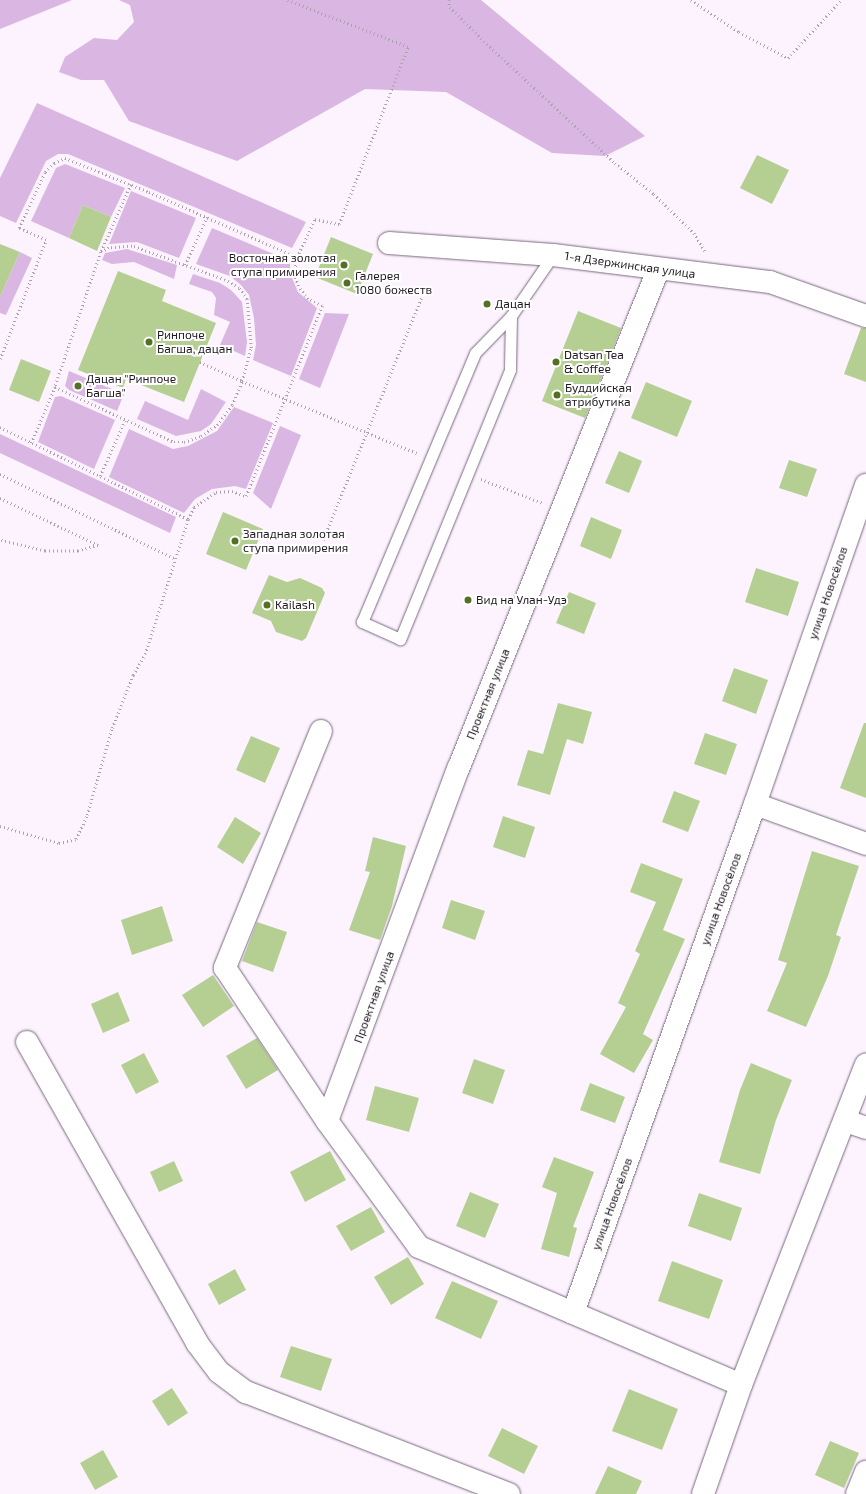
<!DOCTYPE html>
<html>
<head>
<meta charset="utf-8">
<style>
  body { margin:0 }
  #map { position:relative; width:866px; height:1494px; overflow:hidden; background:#fcf3fe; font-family:"Exo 2",sans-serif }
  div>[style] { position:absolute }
  .green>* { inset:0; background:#dab6e3 }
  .building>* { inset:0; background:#b5cf93 }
  .path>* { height:2.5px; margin-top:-1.25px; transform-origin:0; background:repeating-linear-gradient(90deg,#aba2ac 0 1px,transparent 0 4px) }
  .roads { filter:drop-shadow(0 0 1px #7a677e) drop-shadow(0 0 1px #7a677e) }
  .lane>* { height:11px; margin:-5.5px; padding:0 5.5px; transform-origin:5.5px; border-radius:5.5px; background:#fff }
  .street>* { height:22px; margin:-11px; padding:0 11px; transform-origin:11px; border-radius:11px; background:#fff }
  .secondary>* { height:22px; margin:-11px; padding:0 11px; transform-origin:11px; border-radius:11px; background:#fff }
  .dots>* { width:11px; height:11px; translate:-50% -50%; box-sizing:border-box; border:2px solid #fff; border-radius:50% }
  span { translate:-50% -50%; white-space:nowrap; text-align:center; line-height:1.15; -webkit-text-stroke:4px #fff; paint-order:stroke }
  .poi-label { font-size:12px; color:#221a23 }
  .right { translate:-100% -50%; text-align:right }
  .left { translate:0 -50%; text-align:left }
  .street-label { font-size:12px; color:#221a23 }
</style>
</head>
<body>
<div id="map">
  <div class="green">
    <i style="clip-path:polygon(0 0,72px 0,0 29px)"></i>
    <i style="clip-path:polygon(119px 0,481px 0,645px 136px,605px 156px,552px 153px,446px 92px,365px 89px,237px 161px,129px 121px,104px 80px,81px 80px,59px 72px,65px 57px,94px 38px,117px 40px,134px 22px,130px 5px)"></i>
    <i style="clip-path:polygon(37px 103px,306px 222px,292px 248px,68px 154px,58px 154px,46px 161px,16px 223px,0 216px,0 178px)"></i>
    <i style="clip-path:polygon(65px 164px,125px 188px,111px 217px,83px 205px,69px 238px,31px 221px,56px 168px)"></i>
    <i style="clip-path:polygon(131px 191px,196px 218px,179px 258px,137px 242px,109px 244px)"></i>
    <i style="clip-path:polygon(212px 228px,290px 261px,290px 273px,298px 292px,317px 308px,291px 376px,253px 360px,256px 345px,254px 318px,249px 295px,241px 285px,230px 276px,196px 264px)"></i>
    <i style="clip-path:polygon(127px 249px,177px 265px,174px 279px,134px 262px,112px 264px,102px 260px,105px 253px)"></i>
    <i style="clip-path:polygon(20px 252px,32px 258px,6px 315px,0 313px,0 297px)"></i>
    <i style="clip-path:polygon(193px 274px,220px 283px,231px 290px,242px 302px,247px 342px,245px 356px,220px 345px,230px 322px,214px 315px,216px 298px,212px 292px,189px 284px)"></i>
    <i style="clip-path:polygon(325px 313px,349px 314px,320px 388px,299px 379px)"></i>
    <i style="clip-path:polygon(69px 371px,124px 394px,117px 411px,69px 390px,65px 386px)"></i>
    <i style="clip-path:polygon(201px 389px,226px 402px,211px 424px,201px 431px,176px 436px,137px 419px,145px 401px,188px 420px)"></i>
    <i style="clip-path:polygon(61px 396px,115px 420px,94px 469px,38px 442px,55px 397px)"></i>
    <i style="clip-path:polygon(234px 407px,273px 423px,246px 489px,235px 486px,212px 489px,195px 499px,184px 513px,109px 477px,129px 429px,173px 449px,188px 446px,217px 431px)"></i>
    <i style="clip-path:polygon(280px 426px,301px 435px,271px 509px,253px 493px)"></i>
    <i style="clip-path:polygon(0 434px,176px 517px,170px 533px,0 453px)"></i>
  </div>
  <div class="building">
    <i style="clip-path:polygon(757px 155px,789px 170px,772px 204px,740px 188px)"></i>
    <i style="clip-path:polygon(83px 205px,111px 217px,97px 251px,69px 238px)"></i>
    <i style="clip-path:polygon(331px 237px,373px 254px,357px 294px,315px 277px)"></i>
    <i style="clip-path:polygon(0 244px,20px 252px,0 297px)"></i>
    <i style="clip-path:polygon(118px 271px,166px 290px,162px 301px,216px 323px,184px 402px,126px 379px,123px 388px,78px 370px)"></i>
    <i style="clip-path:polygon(578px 311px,621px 328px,585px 418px,542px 401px)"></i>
    <i style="clip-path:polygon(861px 328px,866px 328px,866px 382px,844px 374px)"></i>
    <i style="clip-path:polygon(21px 359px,51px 371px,39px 402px,9px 390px)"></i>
    <i style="clip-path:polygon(646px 382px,692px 401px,677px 437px,631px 418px)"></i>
    <i style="clip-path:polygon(619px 451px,642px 461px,629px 493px,605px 483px)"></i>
    <i style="clip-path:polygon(789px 460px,817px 469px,807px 497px,779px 488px)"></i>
    <i style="clip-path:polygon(223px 512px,263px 529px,246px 570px,206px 554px)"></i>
    <i style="clip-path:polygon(591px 517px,622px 530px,611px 559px,580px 546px)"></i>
    <i style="clip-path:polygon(756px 568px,799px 582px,788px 616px,745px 602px)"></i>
    <i style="clip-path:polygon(269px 575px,287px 582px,300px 578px,322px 588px,325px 593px,306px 638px,302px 641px,276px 632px,271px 621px,252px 613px)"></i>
    <i style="clip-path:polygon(569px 592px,596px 603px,584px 634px,556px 623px)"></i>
    <i style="clip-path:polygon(734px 668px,768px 680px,756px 714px,722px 701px)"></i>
    <i style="clip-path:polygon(558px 703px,592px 712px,583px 744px,567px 739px,550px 795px,517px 785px,528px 750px,543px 754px)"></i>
    <i style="clip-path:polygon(864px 723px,866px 723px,866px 798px,840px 788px)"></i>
    <i style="clip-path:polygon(705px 733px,737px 744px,726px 775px,694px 764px)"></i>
    <i style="clip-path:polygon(251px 736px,280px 748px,265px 783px,236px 770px)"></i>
    <i style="clip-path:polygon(674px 791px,700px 801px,688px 832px,662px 822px)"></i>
    <i style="clip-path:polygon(503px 816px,535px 827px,525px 858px,493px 847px)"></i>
    <i style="clip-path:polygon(235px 817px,261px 833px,243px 864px,217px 847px)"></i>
    <i style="clip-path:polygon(373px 837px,406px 846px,392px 906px,380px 940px,349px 930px,370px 872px,365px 871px)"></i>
    <i style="clip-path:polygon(812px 851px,859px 866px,836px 935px,841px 937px,828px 976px,806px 1027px,767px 1011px,787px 963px,778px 960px)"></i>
    <i style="clip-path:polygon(641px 863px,683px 879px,663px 930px,685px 939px,643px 1034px,653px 1040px,634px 1073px,600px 1054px,626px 1007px,618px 1003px,640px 954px,635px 951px,656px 902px,630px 892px)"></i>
    <i style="clip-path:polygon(451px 900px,485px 911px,475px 940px,442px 928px)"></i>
    <i style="clip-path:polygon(162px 906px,173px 941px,132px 955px,121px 920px)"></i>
    <i style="clip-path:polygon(257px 922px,287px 932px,273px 972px,242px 961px)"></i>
    <i style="clip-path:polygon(213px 975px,234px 1006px,203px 1027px,182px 995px)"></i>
    <i style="clip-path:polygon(118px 992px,130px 1021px,103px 1033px,91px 1004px)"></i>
    <i style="clip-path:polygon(257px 1038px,278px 1070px,246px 1089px,226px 1056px)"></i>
    <i style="clip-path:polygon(144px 1053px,159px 1082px,136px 1094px,121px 1065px)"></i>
    <i style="clip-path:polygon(474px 1059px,505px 1070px,493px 1104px,462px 1093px)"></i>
    <i style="clip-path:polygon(751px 1063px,792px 1080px,776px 1120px,760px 1174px,719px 1162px,740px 1090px)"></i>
    <i style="clip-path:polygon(590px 1083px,625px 1097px,615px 1123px,580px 1110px)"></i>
    <i style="clip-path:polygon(375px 1086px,419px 1098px,409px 1132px,366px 1120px)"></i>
    <i style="clip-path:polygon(330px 1151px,346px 1180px,305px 1202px,290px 1172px)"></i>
    <i style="clip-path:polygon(554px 1157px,594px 1172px,573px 1227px,577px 1228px,569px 1257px,541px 1249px,557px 1193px,542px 1187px)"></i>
    <i style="clip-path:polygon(174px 1161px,183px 1181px,159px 1192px,150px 1172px)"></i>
    <i style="clip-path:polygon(470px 1192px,499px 1204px,485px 1238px,456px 1226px)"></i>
    <i style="clip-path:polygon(699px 1193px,742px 1208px,731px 1241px,688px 1226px)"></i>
    <i style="clip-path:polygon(371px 1207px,385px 1232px,351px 1251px,336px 1226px)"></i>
    <i style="clip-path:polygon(408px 1257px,424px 1284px,391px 1305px,374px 1277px)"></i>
    <i style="clip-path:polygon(672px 1261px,723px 1280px,709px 1319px,658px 1301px)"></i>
    <i style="clip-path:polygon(235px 1269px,246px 1290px,219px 1305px,208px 1284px)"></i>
    <i style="clip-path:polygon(452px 1281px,498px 1301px,481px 1339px,435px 1318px)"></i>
    <i style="clip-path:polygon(291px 1346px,332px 1359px,321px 1391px,280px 1377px)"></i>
    <i style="clip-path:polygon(172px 1388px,188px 1413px,168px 1426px,152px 1401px)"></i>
    <i style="clip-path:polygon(629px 1389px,678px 1409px,662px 1450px,612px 1431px)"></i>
    <i style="clip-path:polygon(502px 1428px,538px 1446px,524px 1474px,488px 1456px)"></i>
    <i style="clip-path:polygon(830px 1441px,859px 1453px,844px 1488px,815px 1475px)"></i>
    <i style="clip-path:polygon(103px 1450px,118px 1477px,95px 1490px,80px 1463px)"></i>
    <i style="clip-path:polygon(608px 1466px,642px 1481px,636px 1494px,595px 1494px)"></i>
  </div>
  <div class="path">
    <i style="left:449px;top:0;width:7px;rotate:82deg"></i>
    <i style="left:450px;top:7px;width:52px;rotate:45deg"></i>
    <i style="left:487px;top:44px;width:175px;rotate:42.9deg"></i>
    <i style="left:615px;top:163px;width:50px;rotate:38.5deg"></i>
    <i style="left:654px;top:194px;width:56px;rotate:44.3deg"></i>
    <i style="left:694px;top:233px;width:23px;rotate:59deg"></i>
    <i style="left:691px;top:0;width:58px;rotate:33.7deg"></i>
    <i style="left:739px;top:32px;width:55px;rotate:28deg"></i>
    <i style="left:788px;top:58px;width:79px;rotate:-47.6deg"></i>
    <i style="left:101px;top:251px;width:73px;rotate:-65.9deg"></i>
    <i style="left:185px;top:265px;width:53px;rotate:-65.4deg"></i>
    <i style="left:0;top:359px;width:128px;rotate:-68.9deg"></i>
    <i style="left:46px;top:240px;width:30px;rotate:-156deg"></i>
    <i style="left:19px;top:228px;width:62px;rotate:-65.1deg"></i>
    <i style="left:45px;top:172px;width:13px;rotate:-45deg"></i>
    <i style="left:54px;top:163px;width:12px;rotate:-24deg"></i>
    <i style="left:65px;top:158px;width:91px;rotate:22deg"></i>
    <i style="left:149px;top:192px;width:162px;rotate:23.7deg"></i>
    <i style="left:200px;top:362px;width:46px;rotate:24.3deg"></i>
    <i style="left:242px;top:381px;width:34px;rotate:-75deg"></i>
    <i style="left:251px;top:348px;width:49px;rotate:-94.7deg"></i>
    <i style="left:247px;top:299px;width:14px;rotate:-126deg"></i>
    <i style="left:239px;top:288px;width:16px;rotate:-150deg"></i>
    <i style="left:225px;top:280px;width:99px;rotate:-159.9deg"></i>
    <i style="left:132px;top:246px;width:23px;rotate:175deg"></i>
    <i style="left:109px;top:248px;width:9px;rotate:153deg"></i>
    <i style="left:101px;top:252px;width:143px;rotate:108.8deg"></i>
    <i style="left:55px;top:387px;width:131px;rotate:24.8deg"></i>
    <i style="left:174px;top:442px;width:10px"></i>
    <i style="left:184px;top:442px;width:18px;rotate:-19deg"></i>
    <i style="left:201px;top:436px;width:19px;rotate:-35deg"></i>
    <i style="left:217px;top:425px;width:25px;rotate:-53deg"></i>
    <i style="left:232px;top:405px;width:26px;rotate:-67deg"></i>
    <i style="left:242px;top:381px;width:189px;rotate:22.4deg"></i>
    <i style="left:0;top:427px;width:209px;rotate:26.1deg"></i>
    <i style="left:31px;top:443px;width:61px;rotate:-66.8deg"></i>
    <i style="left:0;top:474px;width:195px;rotate:25.8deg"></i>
    <i style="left:100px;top:476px;width:61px;rotate:-65.9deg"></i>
    <i style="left:481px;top:479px;width:66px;rotate:21.2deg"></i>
    <i style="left:0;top:498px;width:109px;rotate:25.6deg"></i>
    <i style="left:98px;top:545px;width:21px;rotate:163deg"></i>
    <i style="left:78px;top:551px;width:33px;rotate:180deg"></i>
    <i style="left:45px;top:551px;width:46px;rotate:-166.3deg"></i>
    <i style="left:323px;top:540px;width:263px;rotate:-67.9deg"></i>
    <i style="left:0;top:826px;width:61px;rotate:16.1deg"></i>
    <i style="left:59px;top:843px;width:17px;rotate:-13deg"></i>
    <i style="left:76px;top:839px;width:26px;rotate:-65deg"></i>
    <i style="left:87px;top:815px;width:91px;rotate:-74deg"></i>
    <i style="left:112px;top:728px;width:57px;rotate:-68.4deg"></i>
    <i style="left:133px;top:675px;width:24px;rotate:-60deg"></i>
    <i style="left:145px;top:654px;width:142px;rotate:-72.3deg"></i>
    <i style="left:188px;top:519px;width:13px;rotate:-63deg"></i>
    <i style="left:194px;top:507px;width:27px;rotate:-34deg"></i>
    <i style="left:216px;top:492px;width:16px;rotate:-4deg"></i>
    <i style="left:232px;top:491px;width:15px;rotate:20deg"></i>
    <i style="left:246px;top:496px;width:205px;rotate:-68.2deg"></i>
    <i style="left:322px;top:306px;width:16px;rotate:-153deg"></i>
    <i style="left:308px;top:299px;width:16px;rotate:-128deg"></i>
    <i style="left:298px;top:286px;width:13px;rotate:-108deg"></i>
    <i style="left:294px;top:274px;width:17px;rotate:-80deg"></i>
    <i style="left:297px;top:257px;width:42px;rotate:-64.7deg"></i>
    <i style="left:315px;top:219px;width:25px;rotate:12deg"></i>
    <i style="left:339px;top:224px;width:190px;rotate:-68.7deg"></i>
    <i style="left:408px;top:47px;width:131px;rotate:-158.9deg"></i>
  </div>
  <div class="roads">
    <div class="lane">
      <i style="left:511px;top:316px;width:54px;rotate:91.1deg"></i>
      <i style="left:510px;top:370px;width:291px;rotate:112.2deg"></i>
      <i style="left:400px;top:639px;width:42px;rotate:-155.9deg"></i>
      <i style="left:362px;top:622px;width:292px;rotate:-67.2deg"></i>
      <i style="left:475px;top:353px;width:52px;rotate:-45.8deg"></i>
      <i style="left:511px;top:316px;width:74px;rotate:-55.5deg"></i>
    </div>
    <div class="street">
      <i style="left:389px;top:243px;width:164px;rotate:4.2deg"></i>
      <i style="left:321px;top:731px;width:256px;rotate:112.1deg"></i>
      <i style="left:225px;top:968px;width:184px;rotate:56.3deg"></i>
      <i style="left:327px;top:1121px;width:156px;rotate:53.9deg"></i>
      <i style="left:419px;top:1247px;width:350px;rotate:23.2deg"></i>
      <i style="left:741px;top:1385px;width:344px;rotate:-68.7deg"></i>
      <i style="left:755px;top:804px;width:118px;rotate:19.8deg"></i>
      <i style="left:27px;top:1042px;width:346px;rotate:60.5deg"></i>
      <i style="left:197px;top:1343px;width:36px;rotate:53deg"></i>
      <i style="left:219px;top:1372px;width:34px;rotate:37deg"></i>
      <i style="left:246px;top:1392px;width:282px;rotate:21.2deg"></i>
      <i style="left:327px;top:1121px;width:378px;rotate:-69.6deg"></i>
      <i style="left:459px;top:767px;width:535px;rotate:-68.18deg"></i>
      <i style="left:846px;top:1121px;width:21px;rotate:19deg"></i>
      <i style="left:573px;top:1313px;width:541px;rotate:-70.32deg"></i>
      <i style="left:755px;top:804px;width:338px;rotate:-70.8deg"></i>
      <i style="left:703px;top:1494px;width:115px;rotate:-70.8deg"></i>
      <i style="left:857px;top:1494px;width:24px;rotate:-68deg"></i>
    </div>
    <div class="secondary">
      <i style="left:553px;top:255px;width:219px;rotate:7.1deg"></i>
      <i style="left:770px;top:282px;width:102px;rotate:19.5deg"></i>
    </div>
  </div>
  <div class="dots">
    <i style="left:344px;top:265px;background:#547024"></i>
    <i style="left:347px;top:283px;background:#547024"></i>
    <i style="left:487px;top:304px;background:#547024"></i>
    <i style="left:149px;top:342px;background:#547024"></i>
    <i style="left:556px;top:362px;background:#547024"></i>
    <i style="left:78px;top:386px;background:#547024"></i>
    <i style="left:557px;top:395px;background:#547024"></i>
    <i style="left:235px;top:541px;background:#547024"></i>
    <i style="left:468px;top:600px;background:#547024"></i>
    <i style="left:267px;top:605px;background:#547024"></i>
  </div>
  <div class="poi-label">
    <span class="right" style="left:336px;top:265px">Восточная золотая<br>ступа примирения</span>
    <span class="left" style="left:355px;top:283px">Галерея<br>1080 божеств</span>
    <span class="left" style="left:495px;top:304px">Дацан</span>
    <span class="left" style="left:157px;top:342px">Ринпоче<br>Багша, дацан</span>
    <span class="left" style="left:564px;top:362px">Datsan Tea<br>&amp; Coffee</span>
    <span class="left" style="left:86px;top:386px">Дацан "Ринпоче<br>Багша"</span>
    <span class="left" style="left:565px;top:395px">Буддийская<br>атрибутика</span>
    <span class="left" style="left:243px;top:541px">Западная золотая<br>ступа примирения</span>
    <span class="left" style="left:476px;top:600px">Вид на Улан-Удэ</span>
    <span class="left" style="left:275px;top:605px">Kailash</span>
  </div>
  <div class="street-label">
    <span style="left:630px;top:265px;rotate:8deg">1-я Дзержинская улица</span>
    <span style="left:828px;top:593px;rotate:-71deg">улица Новосёлов</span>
    <span style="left:488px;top:694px;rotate:-68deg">Проектная улица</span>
    <span style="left:721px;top:899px;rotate:-70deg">улица Новосёлов</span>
    <span style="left:374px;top:997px;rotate:-70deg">Проектная улица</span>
    <span style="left:612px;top:1204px;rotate:-70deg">улица Новосёлов</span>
  </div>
</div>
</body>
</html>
